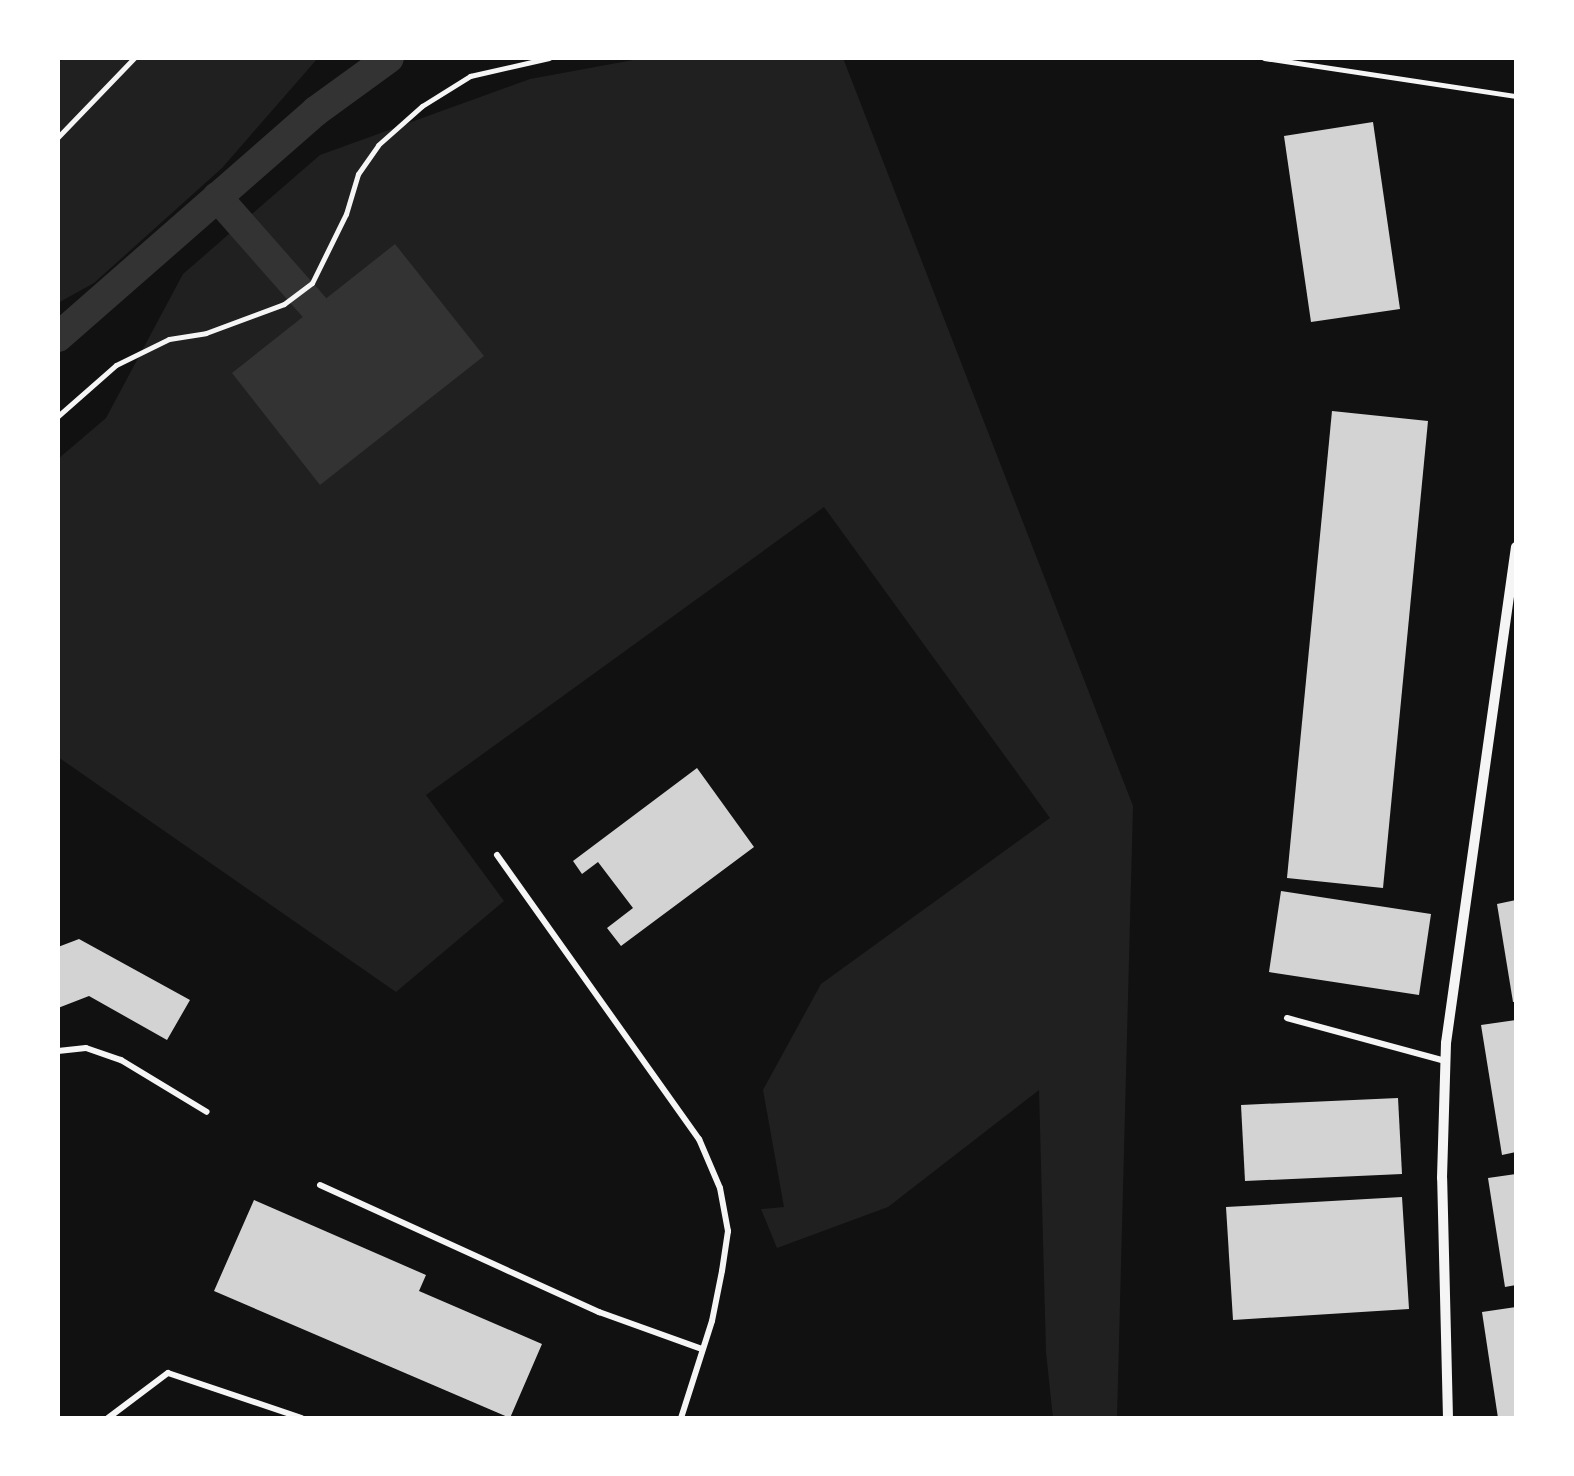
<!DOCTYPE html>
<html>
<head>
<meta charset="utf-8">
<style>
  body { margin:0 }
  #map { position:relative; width:1574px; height:1476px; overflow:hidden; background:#111; font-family:Georgia,serif }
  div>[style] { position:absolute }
  .green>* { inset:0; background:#202020 }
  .water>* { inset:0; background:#333 }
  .canal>* { height:30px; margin:-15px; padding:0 15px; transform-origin:15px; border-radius:15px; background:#333 }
  .building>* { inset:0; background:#d3d3d3 }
  .path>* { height:5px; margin:-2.5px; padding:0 2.5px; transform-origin:2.5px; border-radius:2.5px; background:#f5f5f5 }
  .service>* { height:6px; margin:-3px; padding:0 3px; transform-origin:3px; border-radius:3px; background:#f5f5f5 }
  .minor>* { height:10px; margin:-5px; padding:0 5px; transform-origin:5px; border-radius:5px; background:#f5f5f5 }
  span { translate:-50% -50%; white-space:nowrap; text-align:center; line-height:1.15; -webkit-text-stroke:10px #fff; paint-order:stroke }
  .frame { position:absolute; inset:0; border:60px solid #fff; pointer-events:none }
</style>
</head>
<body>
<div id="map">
  <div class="green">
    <i style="clip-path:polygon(64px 58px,318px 58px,222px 168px,94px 283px,58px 303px,58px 63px)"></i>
    <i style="clip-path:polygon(644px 58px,843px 58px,1133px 806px,1117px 1418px,1053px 1418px,1046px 1352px,1039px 1090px,888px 1207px,777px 1248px,761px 1209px,784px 1207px,763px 1090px,821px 984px,1050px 818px,824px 507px,426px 795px,504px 901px,396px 992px,58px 757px,58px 459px,106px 418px,183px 274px,320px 155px,530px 79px)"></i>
  </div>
  <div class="water">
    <i style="clip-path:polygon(395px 244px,484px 356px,320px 485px,232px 373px)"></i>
  </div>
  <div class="canal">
    <i style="left:217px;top:197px;width:148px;rotate:48.6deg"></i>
    <i style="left:58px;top:337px;width:343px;rotate:-41.2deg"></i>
    <i style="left:316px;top:111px;width:90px;rotate:-36deg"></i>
  </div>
  <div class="building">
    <i style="clip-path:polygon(1373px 122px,1400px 309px,1311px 322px,1284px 136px)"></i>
    <i style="clip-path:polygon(1332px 411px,1428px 421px,1383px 888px,1287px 878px)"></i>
    <i style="clip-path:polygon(697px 768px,754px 847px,621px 946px,607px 928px,633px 908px,598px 862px,582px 874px,573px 861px)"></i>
    <i style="clip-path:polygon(1281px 891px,1431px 914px,1419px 995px,1269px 972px)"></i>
    <i style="clip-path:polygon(1516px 900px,1516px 1002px,1513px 1002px,1497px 904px)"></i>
    <i style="clip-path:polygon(79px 939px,190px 1000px,167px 1040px,89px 996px,58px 1008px,58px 947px)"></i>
    <i style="clip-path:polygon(1516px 1020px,1516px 1152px,1502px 1155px,1481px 1025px)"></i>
    <i style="clip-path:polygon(1398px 1098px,1402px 1174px,1245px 1181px,1241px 1105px)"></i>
    <i style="clip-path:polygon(1516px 1174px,1516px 1285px,1505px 1287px,1488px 1178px)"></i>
    <i style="clip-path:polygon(1402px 1197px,1409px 1309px,1233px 1320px,1226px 1207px)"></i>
    <i style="clip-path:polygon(254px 1200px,426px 1275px,419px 1291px,542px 1344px,510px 1418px,214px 1291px)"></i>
    <i style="clip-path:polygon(1516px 1307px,1516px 1418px,1498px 1418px,1482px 1312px)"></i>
  </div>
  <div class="path">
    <i style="left:1264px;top:58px;width:255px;rotate:8.6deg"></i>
    <i style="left:58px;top:137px;width:110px;rotate:-46.1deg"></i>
    <i style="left:58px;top:416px;width:77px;rotate:-41.3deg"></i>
    <i style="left:116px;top:365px;width:59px;rotate:-26.1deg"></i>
    <i style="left:169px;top:339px;width:37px;rotate:-9deg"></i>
    <i style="left:206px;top:333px;width:83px;rotate:-20.4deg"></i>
    <i style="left:284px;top:304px;width:35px;rotate:-37deg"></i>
    <i style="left:312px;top:283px;width:77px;rotate:-63.8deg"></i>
    <i style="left:346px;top:214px;width:42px;rotate:-73.3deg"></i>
    <i style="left:358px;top:174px;width:35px;rotate:-55deg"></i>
    <i style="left:378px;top:145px;width:59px;rotate:-41.6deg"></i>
    <i style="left:422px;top:106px;width:57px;rotate:-32deg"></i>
    <i style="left:470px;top:76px;width:81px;rotate:-12.8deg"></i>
  </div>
  <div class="service">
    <i style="left:497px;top:855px;width:349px;rotate:54.6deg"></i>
    <i style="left:699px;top:1139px;width:53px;rotate:66.8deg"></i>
    <i style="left:720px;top:1188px;width:44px;rotate:79.5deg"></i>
    <i style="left:728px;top:1231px;width:40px;rotate:98.5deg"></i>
    <i style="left:722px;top:1271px;width:51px;rotate:101.3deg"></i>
    <i style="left:712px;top:1321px;width:102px;rotate:107.7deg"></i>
    <i style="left:1287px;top:1018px;width:164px;rotate:15.2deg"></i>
    <i style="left:58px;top:1051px;width:28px;rotate:-6deg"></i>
    <i style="left:86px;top:1048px;width:37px;rotate:19deg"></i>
    <i style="left:121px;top:1060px;width:100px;rotate:31.2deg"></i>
    <i style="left:320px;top:1185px;width:307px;rotate:24.5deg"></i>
    <i style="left:599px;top:1312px;width:109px;rotate:19.8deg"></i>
    <i style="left:108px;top:1418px;width:75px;rotate:-36.9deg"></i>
    <i style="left:168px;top:1373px;width:141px;rotate:18.6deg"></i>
  </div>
  <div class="minor">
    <i style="left:1448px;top:1418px;width:240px;rotate:-91.4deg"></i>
    <i style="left:1442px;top:1178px;width:135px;rotate:-88.3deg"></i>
    <i style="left:1446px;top:1043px;width:501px;rotate:-81.97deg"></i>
  </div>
  <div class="frame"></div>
</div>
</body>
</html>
